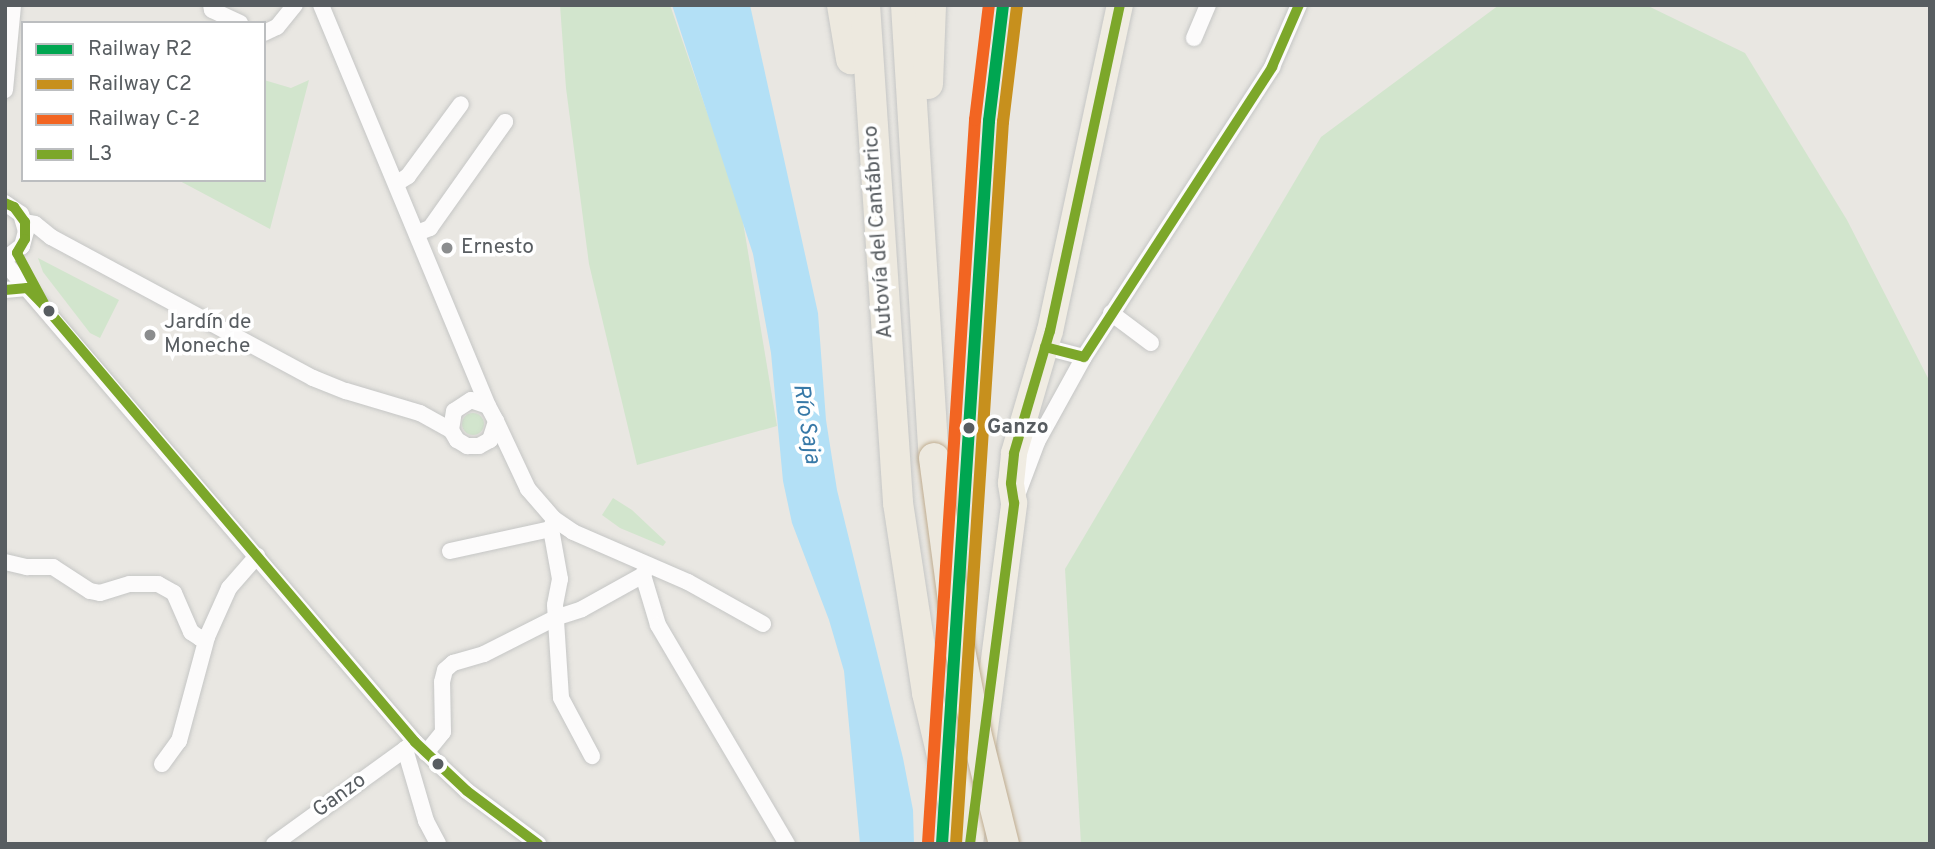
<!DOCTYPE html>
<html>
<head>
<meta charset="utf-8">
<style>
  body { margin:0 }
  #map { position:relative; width:1935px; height:849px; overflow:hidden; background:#e9e7e2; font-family:Overpass,sans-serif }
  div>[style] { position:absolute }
  .green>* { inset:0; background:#d2e5cd }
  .round { border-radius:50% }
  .water>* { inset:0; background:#b3e0f6 }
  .roads { filter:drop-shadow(0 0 2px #c5c6c5) drop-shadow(0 0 2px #c5c6c5) }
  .minor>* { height:16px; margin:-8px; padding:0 8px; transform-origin:8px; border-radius:8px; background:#fcfbfb }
  .trunk>* { height:26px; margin:-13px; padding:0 13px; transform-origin:13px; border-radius:13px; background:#f0ece2 }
  .motorway>* { height:30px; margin:-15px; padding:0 15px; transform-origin:15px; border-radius:15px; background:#ede9df }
  .bridges { filter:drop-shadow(0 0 2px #c0ad90) drop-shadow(0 0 2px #c0ad90) }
  .motorway-bridge>* { height:30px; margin:-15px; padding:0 15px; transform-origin:15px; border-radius:15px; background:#ede9df }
  .bus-1>* { height:10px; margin:-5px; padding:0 5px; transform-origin:5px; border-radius:5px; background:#7ca72a }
  .rail-1>* { height:12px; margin:-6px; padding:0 6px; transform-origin:6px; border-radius:6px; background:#00a651 }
  .rail-2>* { height:12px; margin:-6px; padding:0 6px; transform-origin:6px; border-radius:6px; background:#c7901d }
  .rail-3>* { height:12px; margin:-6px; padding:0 6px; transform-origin:6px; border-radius:6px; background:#f26522 }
  .dots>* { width:19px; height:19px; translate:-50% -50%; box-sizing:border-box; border:4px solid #fff; border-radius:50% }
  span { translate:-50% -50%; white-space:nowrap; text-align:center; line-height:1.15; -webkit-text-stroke:7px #fff; paint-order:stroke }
  .street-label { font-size:21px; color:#585d61 }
  .poi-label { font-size:21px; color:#585d61 }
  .left { translate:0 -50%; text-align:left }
  .stop-label { font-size:21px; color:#585d61; font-weight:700 }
  .water-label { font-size:23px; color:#3879a7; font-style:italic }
  .frame { position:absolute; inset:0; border:7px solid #585d61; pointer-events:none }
  .legend { position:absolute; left:21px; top:21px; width:245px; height:161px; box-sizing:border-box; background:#fff; border:2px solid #bcbec0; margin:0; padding:9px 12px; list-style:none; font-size:21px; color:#585d61 }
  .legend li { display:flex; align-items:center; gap:14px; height:35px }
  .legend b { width:35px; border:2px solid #bcbec0 }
</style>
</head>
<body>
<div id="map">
  <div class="green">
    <i style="clip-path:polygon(560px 5px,670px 5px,741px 210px,777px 426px,637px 465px,589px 264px,566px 88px)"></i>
    <i style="clip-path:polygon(1499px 5px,1646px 5px,1745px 53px,1847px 220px,1930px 382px,1930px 844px,1081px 844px,1065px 569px,1321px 137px)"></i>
    <i style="clip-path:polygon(264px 80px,291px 88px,309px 80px,270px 229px,178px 180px,264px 180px)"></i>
    <i style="clip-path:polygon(38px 258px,119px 300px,100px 338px,90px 333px,43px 272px)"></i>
    <i class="round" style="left:462px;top:413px;width:22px;height:22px"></i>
    <i style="clip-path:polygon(613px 498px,632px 510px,666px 542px,663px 546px,620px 528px,602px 515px)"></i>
  </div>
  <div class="water">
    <i style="clip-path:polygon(672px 5px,750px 5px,818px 313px,826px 420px,837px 490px,903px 758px,913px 810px,914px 844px,860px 844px,844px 671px,829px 620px,792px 523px,783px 481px,771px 353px,753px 254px)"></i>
  </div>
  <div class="roads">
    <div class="minor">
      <i style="left:211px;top:5px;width:5px;rotate:79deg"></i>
      <i style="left:212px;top:10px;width:31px;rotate:25deg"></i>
      <i style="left:321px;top:5px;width:434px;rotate:67.4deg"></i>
      <i style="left:264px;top:33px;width:14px;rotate:-25deg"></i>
      <i style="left:277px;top:27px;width:28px;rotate:-51deg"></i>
      <i style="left:1194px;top:38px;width:36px;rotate:-67deg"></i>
      <i style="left:5px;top:90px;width:85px;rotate:-84.6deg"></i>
      <i style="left:397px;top:183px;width:13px;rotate:-32deg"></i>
      <i style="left:408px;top:176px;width:89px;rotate:-53.6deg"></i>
      <i style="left:5px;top:203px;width:19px;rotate:35deg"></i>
      <i style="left:21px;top:214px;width:18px;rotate:74deg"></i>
      <i style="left:26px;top:231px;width:16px;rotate:105deg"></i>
      <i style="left:22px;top:246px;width:21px;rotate:143deg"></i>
      <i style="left:25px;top:222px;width:10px;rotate:11deg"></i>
      <i style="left:35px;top:224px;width:21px;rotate:39deg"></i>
      <i style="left:51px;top:237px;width:298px;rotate:28.3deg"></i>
      <i style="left:313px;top:378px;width:35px;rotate:22deg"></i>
      <i style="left:346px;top:391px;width:77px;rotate:16.6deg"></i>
      <i style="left:420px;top:413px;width:35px;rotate:29deg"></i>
      <i style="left:451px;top:430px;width:12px;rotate:59deg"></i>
      <i style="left:457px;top:440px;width:12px;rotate:31deg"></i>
      <i style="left:467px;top:446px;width:12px"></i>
      <i style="left:479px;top:446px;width:13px;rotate:-29deg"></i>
      <i style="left:490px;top:440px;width:20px;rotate:-72deg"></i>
      <i style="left:496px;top:421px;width:17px;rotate:-118deg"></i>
      <i style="left:488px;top:406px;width:18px;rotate:-161deg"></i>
      <i style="left:471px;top:400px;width:20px;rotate:147deg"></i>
      <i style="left:454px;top:411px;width:19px;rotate:99deg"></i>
      <i style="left:417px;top:233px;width:14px;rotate:-21deg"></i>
      <i style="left:430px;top:228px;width:130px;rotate:-54.7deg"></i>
      <i style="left:5px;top:263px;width:631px;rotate:49.44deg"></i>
      <i style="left:415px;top:742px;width:71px;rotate:43.3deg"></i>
      <i style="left:467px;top:791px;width:89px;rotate:36.7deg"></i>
      <i style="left:5px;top:290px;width:22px;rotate:-5deg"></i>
      <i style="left:1111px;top:313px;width:50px;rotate:36.9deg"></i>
      <i style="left:1045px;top:347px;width:40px;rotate:14.4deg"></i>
      <i style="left:496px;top:421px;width:75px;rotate:64.8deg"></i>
      <i style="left:528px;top:489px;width:40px;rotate:49deg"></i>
      <i style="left:554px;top:519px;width:23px;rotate:34deg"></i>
      <i style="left:573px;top:532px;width:125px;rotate:23.5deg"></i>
      <i style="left:688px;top:582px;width:86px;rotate:29.2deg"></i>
      <i style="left:1016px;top:498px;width:60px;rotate:-69.4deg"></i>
      <i style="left:1037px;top:442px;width:97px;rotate:-61.1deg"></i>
      <i style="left:1084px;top:357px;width:346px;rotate:-57deg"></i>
      <i style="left:1272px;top:67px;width:68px;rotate:-66.5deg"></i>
      <i style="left:554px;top:519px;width:10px;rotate:107deg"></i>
      <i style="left:551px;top:529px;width:51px;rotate:79.8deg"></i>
      <i style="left:560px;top:579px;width:26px;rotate:101deg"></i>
      <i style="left:555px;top:605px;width:93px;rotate:86.3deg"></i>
      <i style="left:561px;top:698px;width:66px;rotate:61.9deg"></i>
      <i style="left:450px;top:551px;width:103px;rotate:-12.3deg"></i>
      <i style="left:5px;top:562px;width:23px;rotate:13deg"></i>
      <i style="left:27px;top:567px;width:26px"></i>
      <i style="left:53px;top:567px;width:44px;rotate:33deg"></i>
      <i style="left:90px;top:591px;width:10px;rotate:11deg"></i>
      <i style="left:100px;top:593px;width:31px;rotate:-17deg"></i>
      <i style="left:130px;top:584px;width:28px"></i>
      <i style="left:158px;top:584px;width:18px;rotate:29deg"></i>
      <i style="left:174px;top:593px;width:43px;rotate:66.4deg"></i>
      <i style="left:191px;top:632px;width:11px;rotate:34deg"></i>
      <i style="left:200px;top:638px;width:7px;rotate:-8deg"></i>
      <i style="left:207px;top:637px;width:54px;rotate:-65.8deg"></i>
      <i style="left:229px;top:588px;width:43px;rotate:-48.8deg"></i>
      <i style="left:643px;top:575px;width:52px;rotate:73.3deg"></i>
      <i style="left:658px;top:625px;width:254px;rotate:59.5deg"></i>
      <i style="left:405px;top:749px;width:75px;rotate:73.7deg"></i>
      <i style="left:426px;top:821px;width:26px;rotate:62deg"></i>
      <i style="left:426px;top:753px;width:27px;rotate:-51deg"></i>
      <i style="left:443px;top:732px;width:50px;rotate:-91.1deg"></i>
      <i style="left:442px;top:682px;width:12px;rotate:-76deg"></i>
      <i style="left:445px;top:670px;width:11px;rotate:-41deg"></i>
      <i style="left:453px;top:663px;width:32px;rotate:-16deg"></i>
      <i style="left:484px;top:654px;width:80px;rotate:-26.9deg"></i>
      <i style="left:555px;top:618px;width:28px;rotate:-18deg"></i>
      <i style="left:582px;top:609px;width:70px;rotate:-29.1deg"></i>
      <i style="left:643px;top:575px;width:11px;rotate:-63deg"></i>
      <i style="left:162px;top:764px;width:29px;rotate:-54deg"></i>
      <i style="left:179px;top:741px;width:108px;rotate:-74.9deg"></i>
      <i style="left:274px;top:844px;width:174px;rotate:-35.9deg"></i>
    </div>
    <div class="trunk">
      <i style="left:970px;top:844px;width:344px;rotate:-82.6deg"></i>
      <i style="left:1014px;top:503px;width:20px;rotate:-99deg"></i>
      <i style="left:1011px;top:483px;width:30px;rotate:-84deg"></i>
      <i style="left:1014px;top:453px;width:127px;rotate:-73.6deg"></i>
      <i style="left:1050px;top:331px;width:333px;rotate:-77.9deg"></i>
    </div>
    <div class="motorway">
      <i style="left:842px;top:5px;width:55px;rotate:80.5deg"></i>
      <i style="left:865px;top:5px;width:499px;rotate:86.2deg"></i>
      <i style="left:898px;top:503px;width:192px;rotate:81.3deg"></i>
      <i style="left:927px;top:693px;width:155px;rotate:76.6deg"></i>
      <i style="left:906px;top:5px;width:454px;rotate:86.5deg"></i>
      <i style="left:928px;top:84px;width:79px;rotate:-87.8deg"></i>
    </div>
  </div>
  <div class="bridges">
    <div class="motorway-bridge">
      <i style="left:934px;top:458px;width:183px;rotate:82.4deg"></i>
      <i style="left:958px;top:639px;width:95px;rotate:79deg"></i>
      <i style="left:976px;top:732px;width:115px;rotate:76deg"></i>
    </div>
  </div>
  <div class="bus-1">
    <i style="left:5px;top:203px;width:10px;rotate:24deg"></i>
    <i style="left:14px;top:207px;width:19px;rotate:54deg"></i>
    <i style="left:25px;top:222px;width:17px;rotate:90deg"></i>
    <i style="left:25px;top:239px;width:16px;rotate:120deg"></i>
    <i style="left:17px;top:253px;width:64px;rotate:61.8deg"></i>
    <i style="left:5px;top:290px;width:22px;rotate:-5deg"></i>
    <i style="left:27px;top:288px;width:29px;rotate:46deg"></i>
    <i style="left:47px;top:309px;width:568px;rotate:49.64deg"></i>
    <i style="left:415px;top:742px;width:71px;rotate:43.3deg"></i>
    <i style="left:467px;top:791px;width:89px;rotate:36.7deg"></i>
    <i style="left:1045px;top:347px;width:40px;rotate:14.4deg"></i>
    <i style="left:1084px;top:357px;width:346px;rotate:-57deg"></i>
    <i style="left:1272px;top:67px;width:68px;rotate:-66.5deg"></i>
    <i style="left:970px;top:844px;width:344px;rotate:-82.6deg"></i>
    <i style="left:1014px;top:503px;width:20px;rotate:-99deg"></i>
    <i style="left:1011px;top:483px;width:30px;rotate:-84deg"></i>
    <i style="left:1014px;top:453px;width:127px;rotate:-73.6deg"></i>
    <i style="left:1050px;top:331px;width:333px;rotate:-77.9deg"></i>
  </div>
  <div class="rail-1">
    <i style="left:942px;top:844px;width:725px;rotate:-86.28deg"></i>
    <i style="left:989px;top:121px;width:117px;rotate:-83.1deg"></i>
  </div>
  <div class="rail-2">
    <i style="left:956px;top:844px;width:724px;rotate:-86.28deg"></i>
    <i style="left:1003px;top:122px;width:116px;rotate:-83.1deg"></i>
  </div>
  <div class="rail-3">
    <i style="left:928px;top:843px;width:725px;rotate:-86.28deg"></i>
    <i style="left:975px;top:120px;width:116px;rotate:-83.1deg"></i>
  </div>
  <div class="dots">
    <i style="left:447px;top:248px;background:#8b8d8e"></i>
    <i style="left:49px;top:311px;background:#585d61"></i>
    <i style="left:150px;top:335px;background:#8b8d8e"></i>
    <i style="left:969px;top:428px;background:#585d61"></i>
    <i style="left:438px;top:764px;background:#585d61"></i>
  </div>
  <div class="street-label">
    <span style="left:879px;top:232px;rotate:-94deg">Autovía del Cantábrico</span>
    <span style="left:340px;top:796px;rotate:-36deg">Ganzo</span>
  </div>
  <div class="poi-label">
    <span class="left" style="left:461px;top:248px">Ernesto</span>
    <span class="left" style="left:164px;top:335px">Jardín de<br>Moneche</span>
  </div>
  <div class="stop-label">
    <span class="left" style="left:987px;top:428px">Ganzo</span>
  </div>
  <div class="water-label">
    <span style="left:805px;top:424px;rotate:81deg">Río Saja</span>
  </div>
  <div class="frame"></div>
  <ul class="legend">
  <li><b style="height:9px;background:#00a651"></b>Railway R2</li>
  <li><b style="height:9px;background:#c7901d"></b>Railway C2</li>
  <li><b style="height:9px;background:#f26522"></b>Railway C-2</li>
  <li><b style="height:9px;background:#7ca72a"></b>L3</li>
  </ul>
</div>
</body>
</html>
